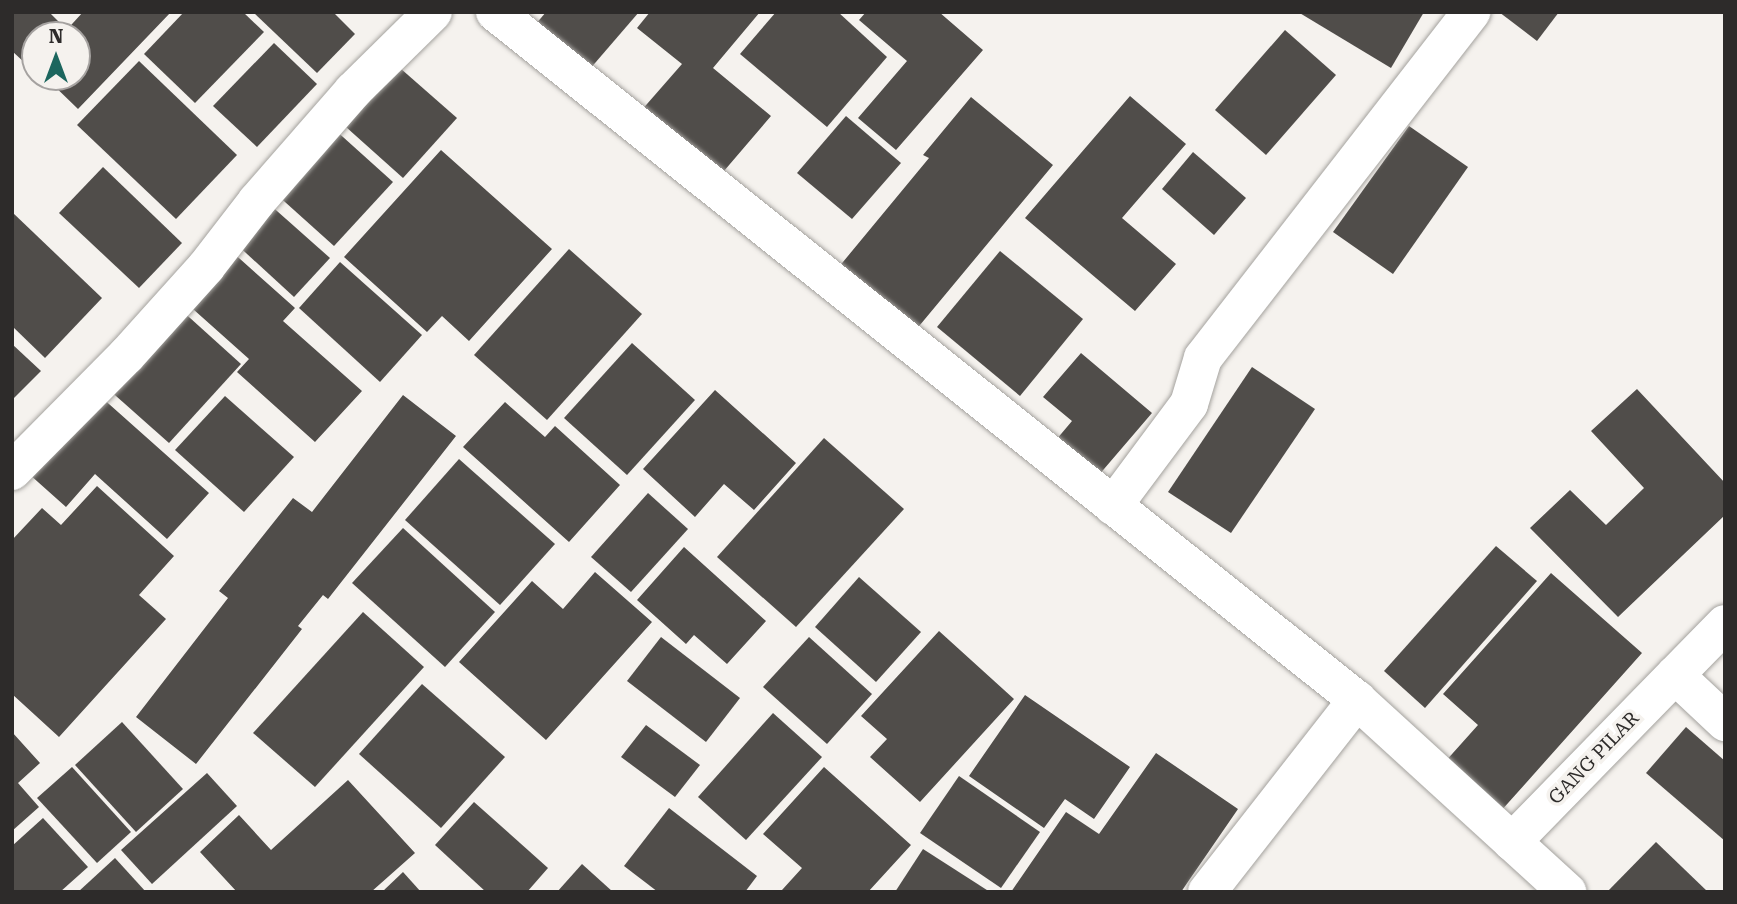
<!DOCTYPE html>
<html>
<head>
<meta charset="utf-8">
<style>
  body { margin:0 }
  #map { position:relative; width:1737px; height:904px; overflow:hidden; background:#f5f2ee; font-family:"Roboto Serif",serif }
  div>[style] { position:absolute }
  .building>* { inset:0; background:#504d4a }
  .roads { filter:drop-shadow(0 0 2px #a4a29e) drop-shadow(0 0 2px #a4a29e) }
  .minor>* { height:38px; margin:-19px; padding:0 19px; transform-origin:19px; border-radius:19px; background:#fff }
  .major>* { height:38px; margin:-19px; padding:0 19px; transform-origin:19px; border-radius:19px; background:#fff }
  span { translate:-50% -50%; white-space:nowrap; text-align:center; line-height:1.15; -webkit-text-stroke:7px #f5f2ee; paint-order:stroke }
  .street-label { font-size:19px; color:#2d2b2a }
  .frame { position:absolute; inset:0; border:14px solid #2d2b2a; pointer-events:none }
  .north { position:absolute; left:21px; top:21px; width:70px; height:70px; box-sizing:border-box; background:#f5f2ee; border:2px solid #a5a2a0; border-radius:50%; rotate:0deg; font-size:19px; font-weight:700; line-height:28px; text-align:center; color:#2d2b2a }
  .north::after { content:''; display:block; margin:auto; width:24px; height:32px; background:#1c665e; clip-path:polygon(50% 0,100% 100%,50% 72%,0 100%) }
</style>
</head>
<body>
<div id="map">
  <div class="building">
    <i style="clip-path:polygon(12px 12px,49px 12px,62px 25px,53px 35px,35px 35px,35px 53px,25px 63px,12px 51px)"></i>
    <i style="clip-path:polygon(83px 12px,171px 12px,78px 109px,45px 77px,77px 77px,77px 35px,62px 35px)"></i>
    <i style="clip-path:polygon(184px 12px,243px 12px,264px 32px,195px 103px,144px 54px)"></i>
    <i style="clip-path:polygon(253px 12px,333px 12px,355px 34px,317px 73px)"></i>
    <i style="clip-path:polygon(546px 12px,639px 12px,583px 77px,530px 31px)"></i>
    <i style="clip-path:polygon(650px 12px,760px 12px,713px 68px,771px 116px,718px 178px,640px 112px,682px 64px,637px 28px)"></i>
    <i style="clip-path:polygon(776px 12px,838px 12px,887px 57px,827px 127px,740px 54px)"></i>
    <i style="clip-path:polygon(866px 12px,939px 12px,983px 50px,896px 150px,858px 118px,907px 61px,859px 20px)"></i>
    <i style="clip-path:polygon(1298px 12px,1424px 12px,1391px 68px)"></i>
    <i style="clip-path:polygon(1499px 12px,1559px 12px,1537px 41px)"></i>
    <i style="clip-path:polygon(1285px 30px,1336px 75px,1266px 155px,1215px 110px)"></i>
    <i style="clip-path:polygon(274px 43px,317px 84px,257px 147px,213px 106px)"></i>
    <i style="clip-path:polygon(139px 61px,237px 155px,176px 219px,77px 125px)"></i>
    <i style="clip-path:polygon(400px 68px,457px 118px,403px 178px,346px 127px)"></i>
    <i style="clip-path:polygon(1130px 96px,1186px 144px,1122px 218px,1176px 264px,1135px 311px,1025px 218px)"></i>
    <i style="clip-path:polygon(971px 97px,1053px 165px,915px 331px,838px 268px,929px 158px,923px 155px)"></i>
    <i style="clip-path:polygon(846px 116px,901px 163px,852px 219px,797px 173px)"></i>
    <i style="clip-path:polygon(1409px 126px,1468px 167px,1393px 274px,1333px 232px)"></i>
    <i style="clip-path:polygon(333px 128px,393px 182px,334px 246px,275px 193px)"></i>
    <i style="clip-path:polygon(441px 150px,552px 249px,469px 341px,442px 316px,427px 332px,344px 257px)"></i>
    <i style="clip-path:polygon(1193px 152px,1246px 198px,1214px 235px,1162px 189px)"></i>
    <i style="clip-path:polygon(103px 167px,182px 243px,139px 288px,59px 213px)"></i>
    <i style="clip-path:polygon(268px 203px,330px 258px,294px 297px,234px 242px)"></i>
    <i style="clip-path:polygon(12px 212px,102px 298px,45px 358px,12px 326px)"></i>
    <i style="clip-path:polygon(569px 249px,642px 314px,547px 420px,474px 355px)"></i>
    <i style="clip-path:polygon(230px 250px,295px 308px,283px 321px,362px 391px,315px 442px,237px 372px,249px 359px,184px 301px)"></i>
    <i style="clip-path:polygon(1000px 251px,1083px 319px,1020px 396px,937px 327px)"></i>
    <i style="clip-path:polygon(340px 262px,422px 335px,380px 382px,299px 308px)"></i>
    <i style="clip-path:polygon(179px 308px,241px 364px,169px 443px,107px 388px)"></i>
    <i style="clip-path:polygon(632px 343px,695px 400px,627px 475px,564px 418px)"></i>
    <i style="clip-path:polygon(12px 344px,41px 371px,12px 400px)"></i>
    <i style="clip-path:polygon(1081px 353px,1152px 413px,1098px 476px,1056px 440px,1072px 421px,1043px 397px)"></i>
    <i style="clip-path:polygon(1252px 367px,1315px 409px,1231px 533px,1168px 492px)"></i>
    <i style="clip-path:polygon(1637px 389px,1725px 483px,1725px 515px,1618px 617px,1530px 528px,1570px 490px,1606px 525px,1644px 488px,1591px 431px)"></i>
    <i style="clip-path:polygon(715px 390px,796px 463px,754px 510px,724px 484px,695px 517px,643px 469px)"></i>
    <i style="clip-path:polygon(403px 395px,456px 436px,328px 599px,323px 595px,298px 626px,302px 629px,196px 764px,136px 717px,228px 598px,219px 591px,293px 498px,312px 512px)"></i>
    <i style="clip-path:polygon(100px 396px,209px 493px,167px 539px,95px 474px,66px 507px,29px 474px)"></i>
    <i style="clip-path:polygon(225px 396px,294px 457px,244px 512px,175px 450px)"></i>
    <i style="clip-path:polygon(505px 402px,545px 437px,555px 426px,620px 485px,569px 542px,463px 447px)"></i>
    <i style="clip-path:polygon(824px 438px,904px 509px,796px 627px,717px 557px)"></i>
    <i style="clip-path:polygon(459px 459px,555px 544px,500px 605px,405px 520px)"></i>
    <i style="clip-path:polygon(97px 486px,174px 556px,139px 595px,166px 619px,59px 737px,12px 694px,12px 540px,42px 508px,61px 525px)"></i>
    <i style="clip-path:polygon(648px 493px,688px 529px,631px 592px,591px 557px)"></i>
    <i style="clip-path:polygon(403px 528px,495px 612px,445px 667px,352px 583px)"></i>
    <i style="clip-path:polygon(1496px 546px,1537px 581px,1425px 708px,1384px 671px)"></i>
    <i style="clip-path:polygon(684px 547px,766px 621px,727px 664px,694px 635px,686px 644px,637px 600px)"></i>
    <i style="clip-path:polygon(595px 572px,652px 622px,546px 740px,459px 662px,532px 581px,563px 609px)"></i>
    <i style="clip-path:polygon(1551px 573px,1642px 653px,1500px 812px,1444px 763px,1478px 725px,1443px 694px)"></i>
    <i style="clip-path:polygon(859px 577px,921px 632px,876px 682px,815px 627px)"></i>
    <i style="clip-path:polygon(363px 612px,424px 667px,315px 787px,253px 733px)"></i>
    <i style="clip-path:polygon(939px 631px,1014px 699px,920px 802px,870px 757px,887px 739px,861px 716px)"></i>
    <i style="clip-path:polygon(661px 637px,740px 698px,706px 742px,627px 681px)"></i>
    <i style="clip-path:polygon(809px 637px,872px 694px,827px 744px,763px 687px)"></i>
    <i style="clip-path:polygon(422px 684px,505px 757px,441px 828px,359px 754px)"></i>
    <i style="clip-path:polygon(1025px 695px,1130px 767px,1094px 819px,1065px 799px,1044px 828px,969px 776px)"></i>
    <i style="clip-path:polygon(773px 713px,822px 757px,746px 840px,698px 797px)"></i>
    <i style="clip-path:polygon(122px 722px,183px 789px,136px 832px,75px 765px)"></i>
    <i style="clip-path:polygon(646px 725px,700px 765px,675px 797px,621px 757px)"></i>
    <i style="clip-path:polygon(1686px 727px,1725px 761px,1725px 841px,1646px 773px)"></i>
    <i style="clip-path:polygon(12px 732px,40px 763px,18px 783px,39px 807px,12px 831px)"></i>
    <i style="clip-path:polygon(1156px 753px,1238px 809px,1181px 892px,1011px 892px,1066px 812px,1099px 834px)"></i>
    <i style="clip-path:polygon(72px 767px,131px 832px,97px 863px,37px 798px)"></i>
    <i style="clip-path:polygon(824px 767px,911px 845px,868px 892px,782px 890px,802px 868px,763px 834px)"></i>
    <i style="clip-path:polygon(207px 773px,237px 806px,152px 884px,121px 850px)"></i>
    <i style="clip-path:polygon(959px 776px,1040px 832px,1001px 888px,920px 833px)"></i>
    <i style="clip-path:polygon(348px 780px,415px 853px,371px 892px,237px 892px,200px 852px,239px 815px,271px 850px)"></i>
    <i style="clip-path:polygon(474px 802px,548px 868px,527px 892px,486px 892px,435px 845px)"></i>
    <i style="clip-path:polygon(669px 808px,757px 876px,745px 892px,658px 892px,624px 866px)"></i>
    <i style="clip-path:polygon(43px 818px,88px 867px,60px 892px,12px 892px,12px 846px)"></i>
    <i style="clip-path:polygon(1656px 842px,1708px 892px,1607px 892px)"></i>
    <i style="clip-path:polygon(923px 849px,990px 892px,895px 892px)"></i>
    <i style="clip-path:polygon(115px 858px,146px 892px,78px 892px)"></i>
    <i style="clip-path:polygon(582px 864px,613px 892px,557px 892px)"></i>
    <i style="clip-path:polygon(403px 872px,421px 892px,382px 892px)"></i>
  </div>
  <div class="roads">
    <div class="minor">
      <i style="left:12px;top:471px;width:162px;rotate:-45.3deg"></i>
      <i style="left:126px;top:356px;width:120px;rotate:-48deg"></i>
      <i style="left:206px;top:267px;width:83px;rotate:-52.3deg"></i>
      <i style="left:257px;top:201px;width:146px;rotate:-48.9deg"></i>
      <i style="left:353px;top:91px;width:112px;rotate:-44.6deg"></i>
      <i style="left:1113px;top:506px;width:127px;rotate:-53.3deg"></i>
      <i style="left:1189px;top:404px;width:48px;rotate:-73.1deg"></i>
      <i style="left:1203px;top:358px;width:438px;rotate:-52.2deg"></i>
      <i style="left:1725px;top:624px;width:71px;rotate:134.4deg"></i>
      <i style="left:1675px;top:675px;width:69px;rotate:43.2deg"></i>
      <i style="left:1512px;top:842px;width:233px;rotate:-45.7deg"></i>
      <i style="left:1207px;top:892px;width:244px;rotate:-52deg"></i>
    </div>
    <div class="major">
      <i style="left:495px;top:12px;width:1103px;rotate:38.59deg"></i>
      <i style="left:1357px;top:700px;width:285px;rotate:42.4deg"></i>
    </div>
  </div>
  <div class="street-label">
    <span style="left:1594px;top:758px;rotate:-46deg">GANG PILAR</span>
  </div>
  <div class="frame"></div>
  <div class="north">N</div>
</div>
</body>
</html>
